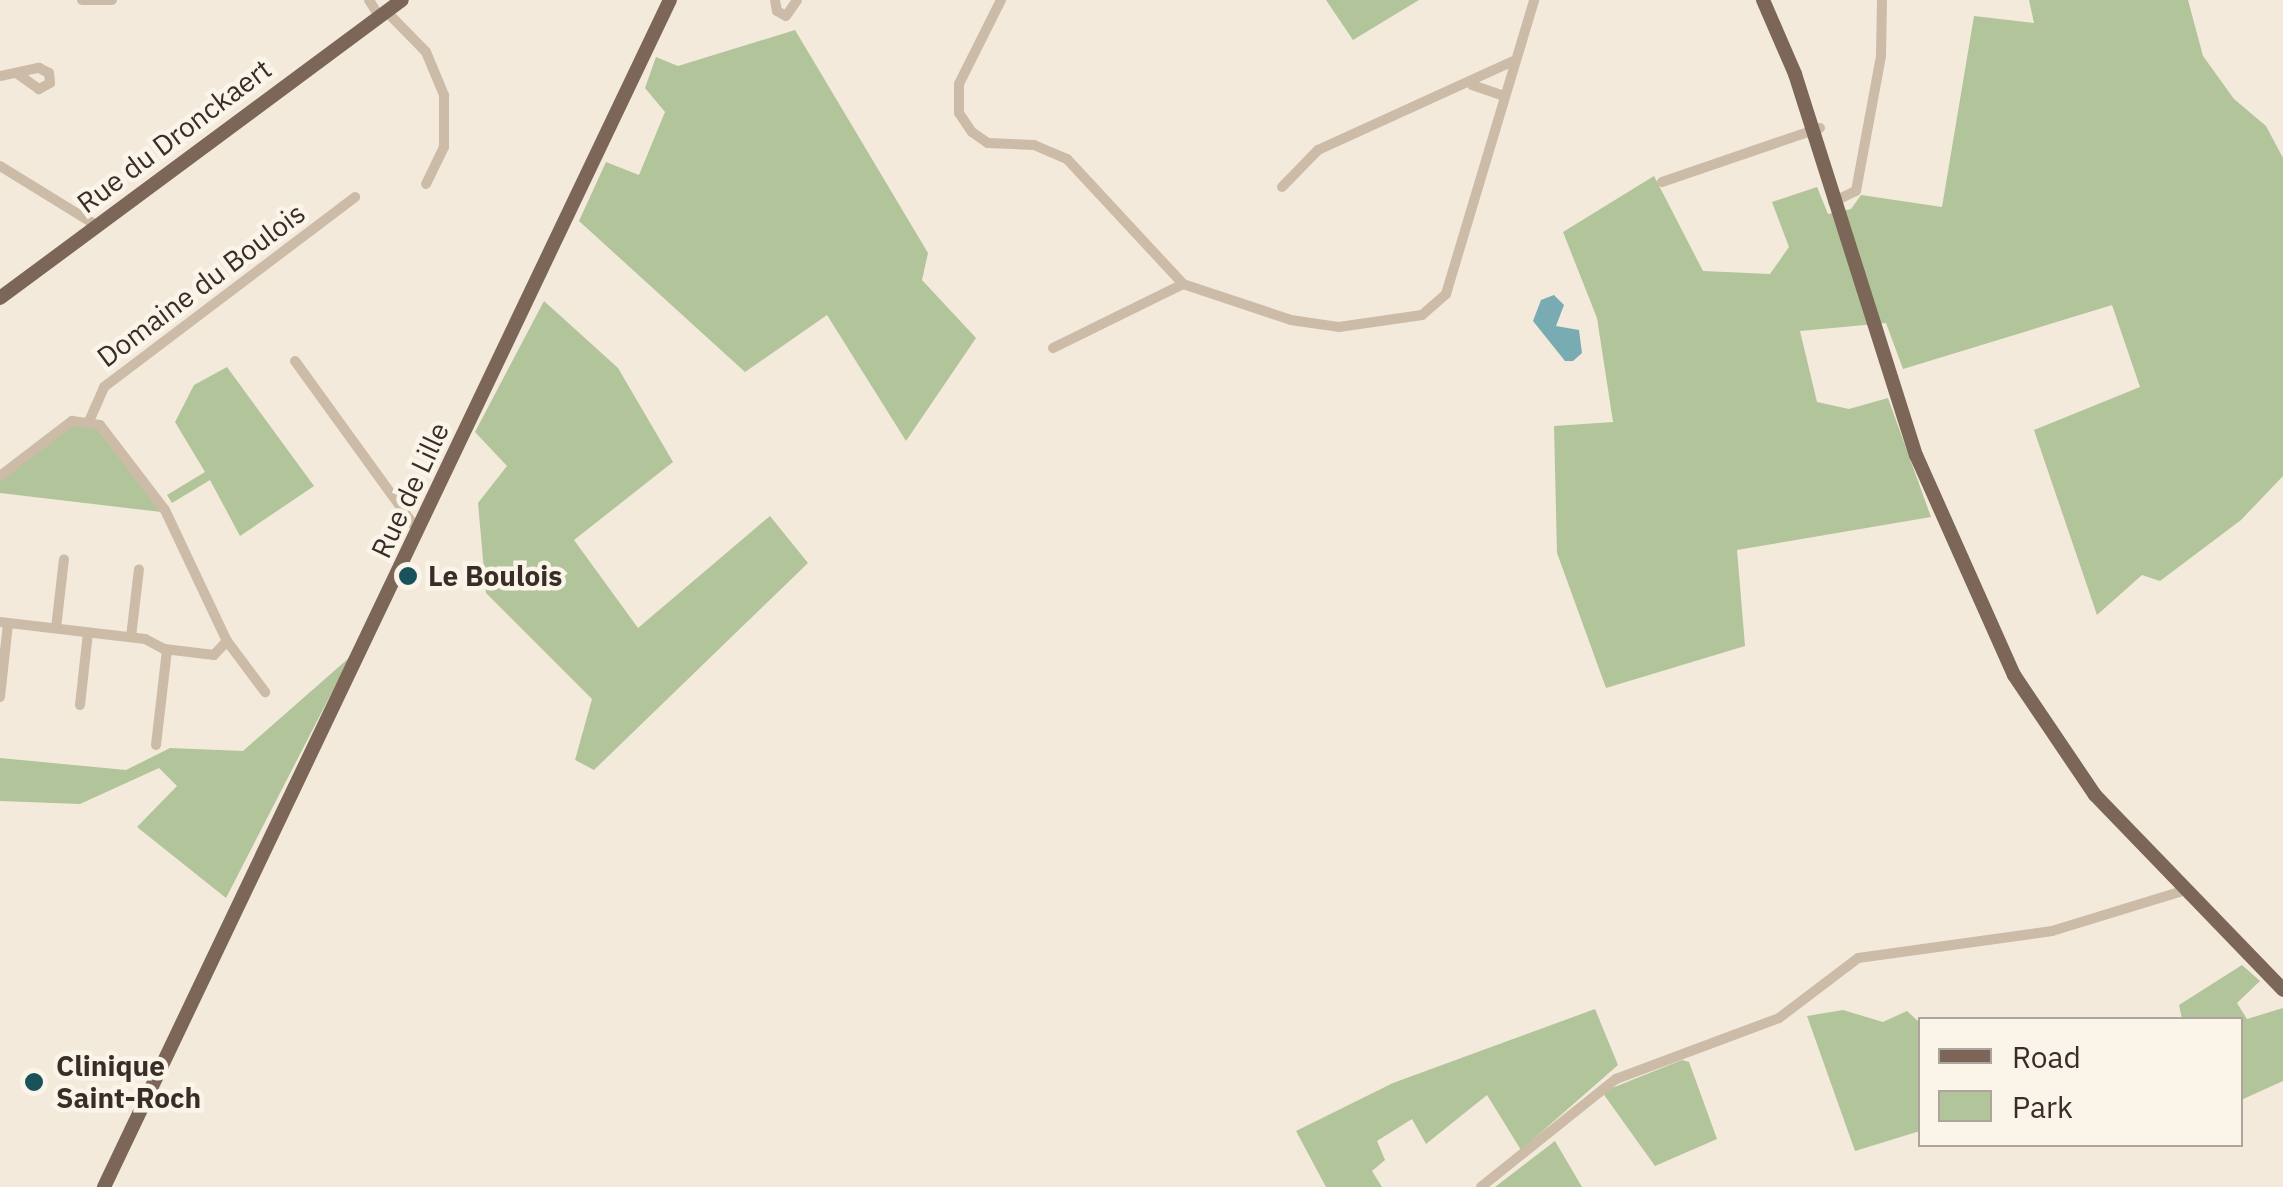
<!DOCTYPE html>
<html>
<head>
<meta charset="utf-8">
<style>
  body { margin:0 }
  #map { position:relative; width:2283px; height:1187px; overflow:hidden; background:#f3eadb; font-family:"IBM Plex Sans",sans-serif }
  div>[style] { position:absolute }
  .green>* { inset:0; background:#b2c49a }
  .water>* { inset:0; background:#78abb2 }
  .minor>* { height:10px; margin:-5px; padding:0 5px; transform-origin:5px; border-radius:5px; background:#ccbba6 }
  .major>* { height:14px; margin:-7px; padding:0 7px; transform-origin:7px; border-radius:7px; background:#7b6657 }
  .dots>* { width:28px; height:28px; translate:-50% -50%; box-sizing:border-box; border:5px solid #fbf4e8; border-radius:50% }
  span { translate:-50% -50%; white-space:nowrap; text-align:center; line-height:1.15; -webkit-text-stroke:9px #fbf4e8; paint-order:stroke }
  .street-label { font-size:28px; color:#382e27 }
  .poi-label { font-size:28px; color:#382e27; font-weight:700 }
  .left { translate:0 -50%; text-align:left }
  .legend { position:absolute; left:1918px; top:1017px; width:325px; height:130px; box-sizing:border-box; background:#fbf4e8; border:2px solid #ada59b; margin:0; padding:12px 18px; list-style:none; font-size:30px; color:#382e27 }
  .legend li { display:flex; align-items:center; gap:20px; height:50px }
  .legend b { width:50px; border:2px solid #ada59b }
</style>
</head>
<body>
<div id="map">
  <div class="green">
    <i style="clip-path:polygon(1326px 0,1419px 0,1353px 40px)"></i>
    <i style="clip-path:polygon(2029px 0,2188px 0,2203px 56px,2234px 99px,2266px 126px,2283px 158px,2283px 476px,2241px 520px,2160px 581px,2142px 575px,2097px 615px,2034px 430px,2140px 387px,2112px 305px,1903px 369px,1886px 323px,1800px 331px,1817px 402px,1849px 409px,1888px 398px,1931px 517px,1737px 550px,1745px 646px,1606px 688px,1557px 553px,1554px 426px,1613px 422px,1597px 318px,1563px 232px,1654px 176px,1703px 271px,1770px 274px,1789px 247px,1772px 202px,1817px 187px,1828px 214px,1851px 209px,1861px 195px,1942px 207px,1974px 16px,2034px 23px)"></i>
    <i style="clip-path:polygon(795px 30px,928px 253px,922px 280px,976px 338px,906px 441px,827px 315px,745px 372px,579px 221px,606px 162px,639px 175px,665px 112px,645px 88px,656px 57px,678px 66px)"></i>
    <i style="clip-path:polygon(544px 301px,618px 368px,673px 462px,574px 540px,638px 628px,770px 516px,808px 563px,594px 770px,575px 760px,592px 699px,486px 593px,478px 503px,507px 466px,475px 432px)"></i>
    <i style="clip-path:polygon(227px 367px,314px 486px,240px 536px,210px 480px,172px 503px,167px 495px,205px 472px,175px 422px,194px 385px)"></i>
    <i style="clip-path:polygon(75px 424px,94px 425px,161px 512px,0 493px,0 481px)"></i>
    <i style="clip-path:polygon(350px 657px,226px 898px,137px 827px,177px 786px,159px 768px,80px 804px,0 801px,0 758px,126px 770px,170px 748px,243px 751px)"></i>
    <i style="clip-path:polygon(2242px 965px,2260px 981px,2237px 1003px,2247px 1019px,2283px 1008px,2283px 1081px,2241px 1100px,2240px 1020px,2182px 1019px,2179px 1005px)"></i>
    <i style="clip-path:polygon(1595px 1009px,1618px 1065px,1521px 1150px,1487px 1095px,1426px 1144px,1412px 1119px,1377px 1141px,1385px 1160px,1372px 1171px,1382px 1187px,1326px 1187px,1296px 1131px,1393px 1083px)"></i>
    <i style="clip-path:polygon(1843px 1010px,1883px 1022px,1907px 1011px,1920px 1023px,1920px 1131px,1855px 1151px,1807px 1016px)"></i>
    <i style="clip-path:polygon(1682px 1060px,1689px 1062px,1717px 1139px,1655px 1166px,1602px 1092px)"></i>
    <i style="clip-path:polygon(1555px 1141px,1582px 1187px,1495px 1187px)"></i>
  </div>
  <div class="water">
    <i style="clip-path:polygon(1554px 295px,1564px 305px,1556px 326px,1579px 330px,1582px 353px,1573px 361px,1565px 361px,1533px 321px,1541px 300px)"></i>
  </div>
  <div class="minor">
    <i style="left:82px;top:0;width:30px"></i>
    <i style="left:369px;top:0;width:19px;rotate:58deg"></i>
    <i style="left:775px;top:0;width:11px;rotate:80deg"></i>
    <i style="left:777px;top:11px;width:10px;rotate:29deg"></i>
    <i style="left:786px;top:16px;width:19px;rotate:-55deg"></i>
    <i style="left:1001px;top:0;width:94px;rotate:116.6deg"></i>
    <i style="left:959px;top:84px;width:29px;rotate:90deg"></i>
    <i style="left:959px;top:113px;width:23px;rotate:56deg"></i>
    <i style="left:972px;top:132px;width:19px;rotate:35deg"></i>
    <i style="left:988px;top:143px;width:46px;rotate:2.5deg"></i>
    <i style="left:1034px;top:145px;width:36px;rotate:23deg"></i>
    <i style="left:1067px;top:159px;width:171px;rotate:47.1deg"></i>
    <i style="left:1183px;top:284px;width:114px;rotate:18.4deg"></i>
    <i style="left:1291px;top:320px;width:49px;rotate:8.3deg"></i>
    <i style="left:1339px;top:327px;width:84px;rotate:-8.2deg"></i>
    <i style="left:1422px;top:315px;width:32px;rotate:-41deg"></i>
    <i style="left:1446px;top:294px;width:307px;rotate:-73.3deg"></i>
    <i style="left:386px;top:11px;width:57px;rotate:45.7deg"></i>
    <i style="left:426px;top:52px;width:47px;rotate:67.3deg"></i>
    <i style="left:444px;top:95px;width:52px;rotate:90deg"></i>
    <i style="left:444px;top:147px;width:41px;rotate:115.9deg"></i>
    <i style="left:0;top:76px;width:40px;rotate:-12deg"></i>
    <i style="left:39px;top:68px;width:11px;rotate:27deg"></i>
    <i style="left:49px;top:73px;width:10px;rotate:84deg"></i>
    <i style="left:50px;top:83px;width:13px;rotate:151deg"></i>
    <i style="left:39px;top:89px;width:28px;rotate:-145deg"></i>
    <i style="left:1472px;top:85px;width:34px;rotate:19deg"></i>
    <i style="left:0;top:166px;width:113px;rotate:31.6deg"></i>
    <i style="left:1662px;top:182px;width:167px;rotate:-18.9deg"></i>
    <i style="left:1282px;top:187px;width:52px;rotate:-45.8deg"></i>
    <i style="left:1318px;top:150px;width:214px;rotate:-24.5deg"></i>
    <i style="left:1833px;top:202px;width:25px;rotate:-26deg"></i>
    <i style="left:1856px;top:191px;width:137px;rotate:-79.5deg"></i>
    <i style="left:1881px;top:56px;width:56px;rotate:-89deg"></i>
    <i style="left:1053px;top:348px;width:145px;rotate:-26.2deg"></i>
    <i style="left:295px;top:361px;width:210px;rotate:54.1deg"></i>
    <i style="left:90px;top:419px;width:35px;rotate:-66deg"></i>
    <i style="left:104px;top:387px;width:315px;rotate:-37.1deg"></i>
    <i style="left:0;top:476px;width:91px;rotate:-37.4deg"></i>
    <i style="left:72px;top:421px;width:28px;rotate:8deg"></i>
    <i style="left:100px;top:425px;width:107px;rotate:52.6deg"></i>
    <i style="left:165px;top:510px;width:145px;rotate:64.7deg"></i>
    <i style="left:227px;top:641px;width:19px;rotate:133deg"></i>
    <i style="left:214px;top:655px;width:50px;rotate:-173.2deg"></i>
    <i style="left:164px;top:649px;width:21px;rotate:-152deg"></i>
    <i style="left:145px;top:639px;width:146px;rotate:-173.3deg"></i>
    <i style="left:56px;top:628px;width:69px;rotate:-83.4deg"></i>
    <i style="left:131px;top:637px;width:68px;rotate:-83.3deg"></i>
    <i style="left:227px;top:641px;width:64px;rotate:53.3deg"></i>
    <i style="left:0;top:697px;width:74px;rotate:-83.8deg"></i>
    <i style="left:80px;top:705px;width:73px;rotate:-83.7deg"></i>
    <i style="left:156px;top:745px;width:96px;rotate:-83.4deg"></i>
    <i style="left:1481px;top:1187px;width:173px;rotate:-38.7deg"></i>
    <i style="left:1616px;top:1079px;width:174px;rotate:-20.5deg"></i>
    <i style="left:1779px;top:1018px;width:99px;rotate:-37.2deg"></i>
    <i style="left:1858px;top:958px;width:196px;rotate:-7.9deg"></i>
    <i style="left:2052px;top:931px;width:140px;rotate:-17deg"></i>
  </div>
  <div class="major">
    <i style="left:1763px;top:0;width:81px;rotate:66.6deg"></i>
    <i style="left:1795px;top:74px;width:400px;rotate:72.4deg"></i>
    <i style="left:1916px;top:455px;width:241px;rotate:66deg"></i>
    <i style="left:2014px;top:675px;width:145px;rotate:56deg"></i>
    <i style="left:2095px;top:795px;width:271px;rotate:46deg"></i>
    <i style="left:0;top:298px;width:500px;rotate:-36.55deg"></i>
    <i style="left:104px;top:1187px;width:1315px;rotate:-64.51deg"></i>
  </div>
  <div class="dots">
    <i style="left:408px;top:576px;background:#1a525c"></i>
    <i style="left:34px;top:1082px;background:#1a525c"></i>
  </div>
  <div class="street-label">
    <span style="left:174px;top:136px;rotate:-37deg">Rue du Dronckaert</span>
    <span style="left:201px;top:285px;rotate:-37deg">Domaine du Boulois</span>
    <span style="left:410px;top:490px;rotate:-65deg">Rue de Lille</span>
  </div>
  <div class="poi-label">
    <span class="left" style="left:428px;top:576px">Le Boulois</span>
    <span class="left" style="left:56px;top:1082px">Clinique<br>Saint-Roch</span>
  </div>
  <ul class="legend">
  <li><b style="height:12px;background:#7b6657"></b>Road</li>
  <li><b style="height:28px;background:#b2c49a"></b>Park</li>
  </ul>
</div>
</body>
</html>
